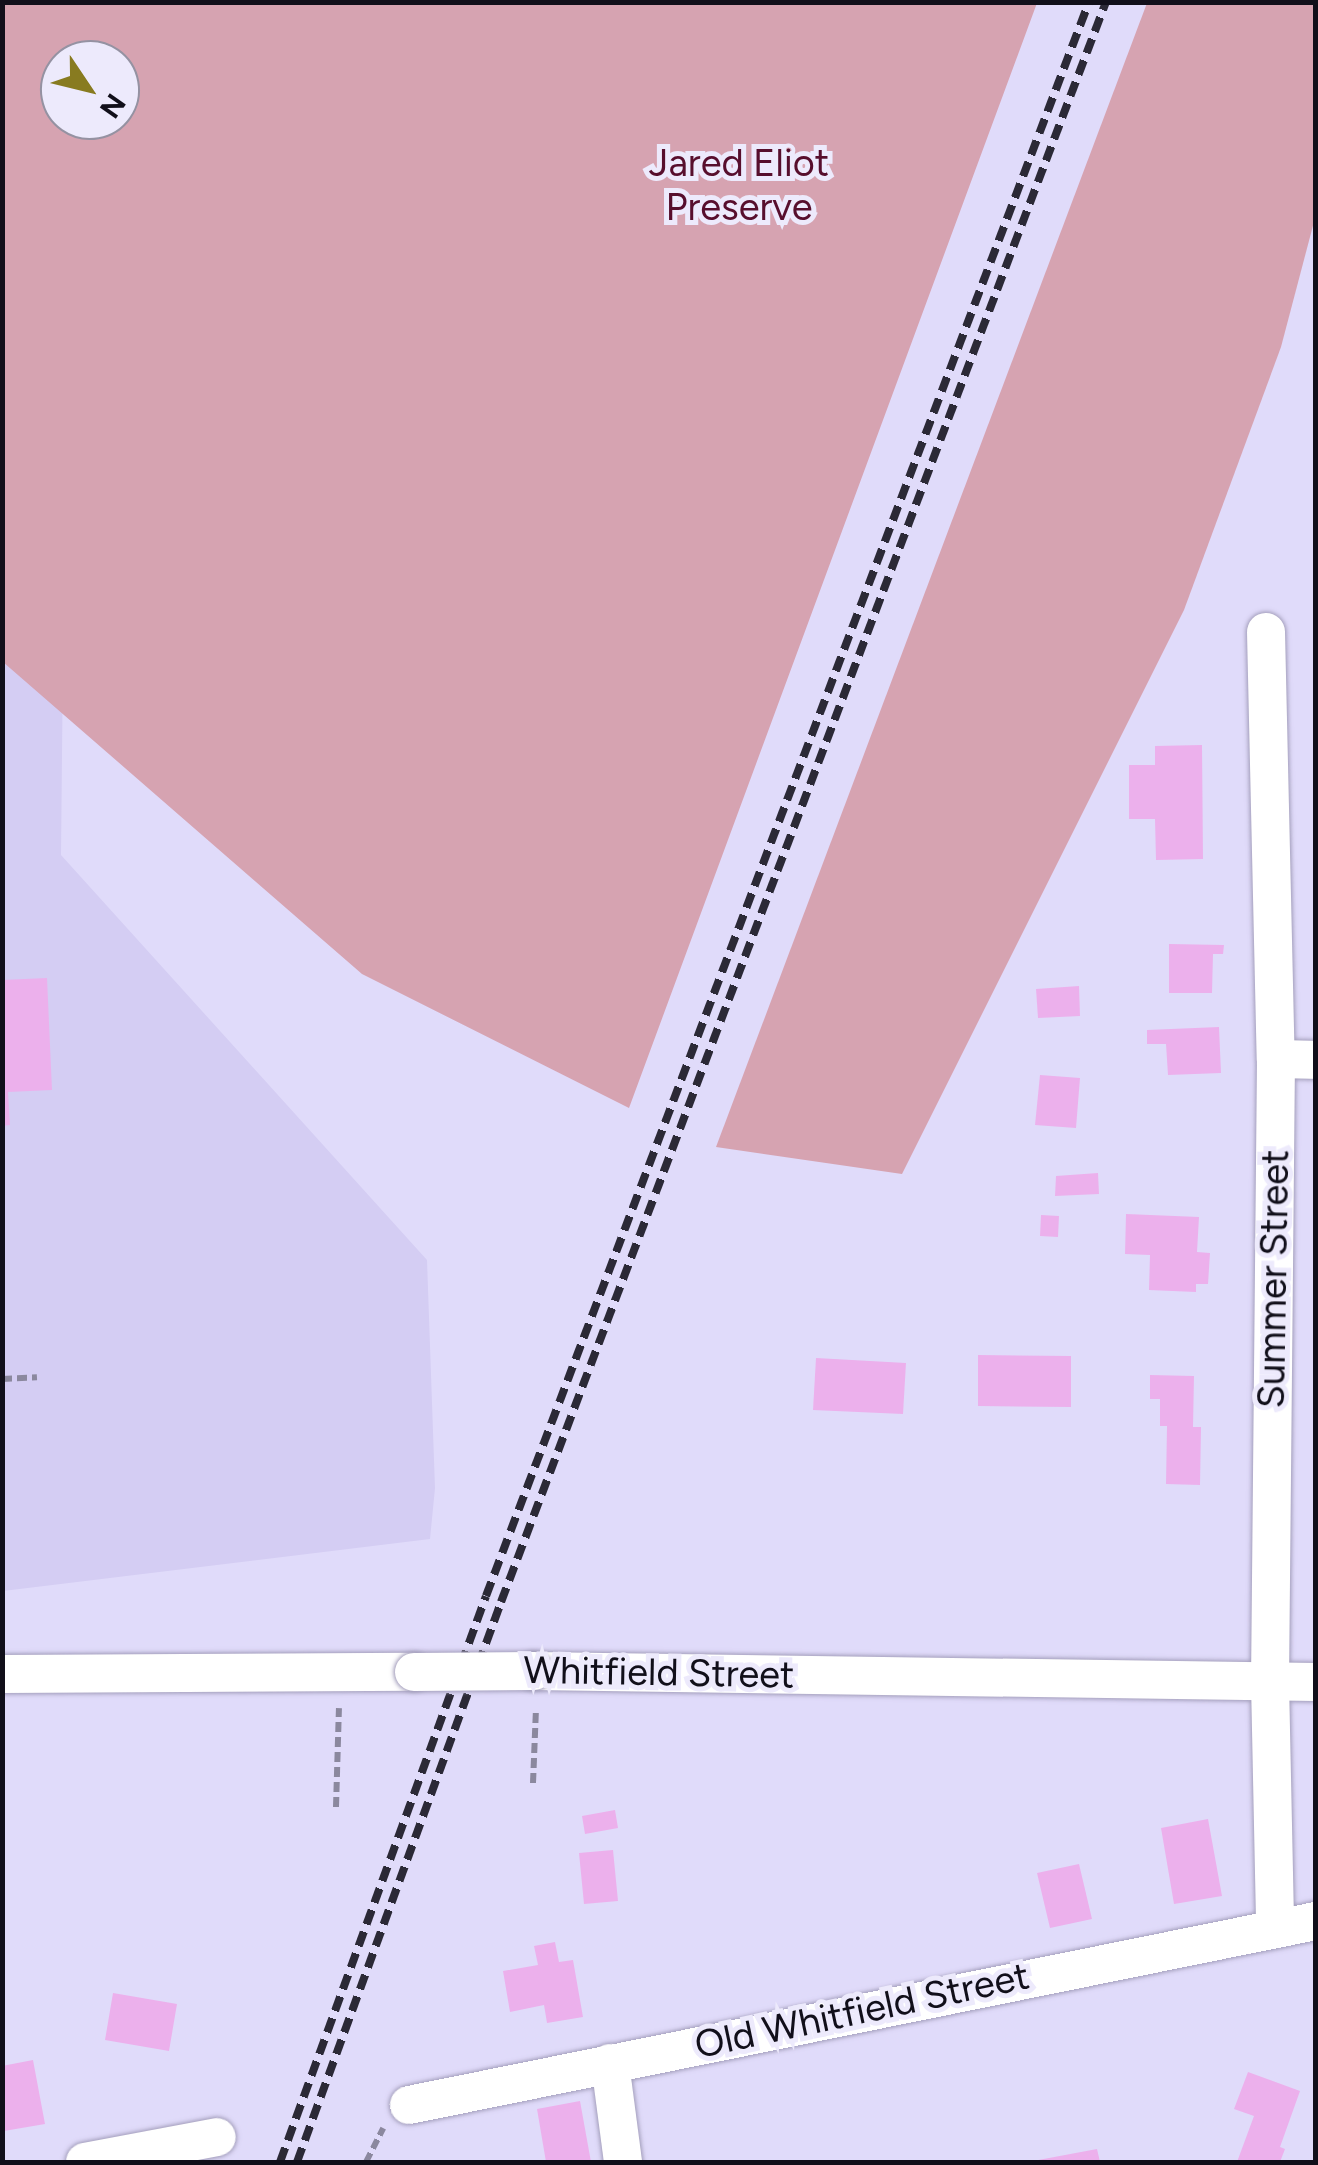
<!DOCTYPE html>
<html>
<head>
<meta charset="utf-8">
<style>
  body { margin:0 }
  #map { position:relative; width:1318px; height:2165px; overflow:hidden; background:#e0dbfa; font-family:Figtree,sans-serif }
  div>[style] { position:absolute }
  .built>* { inset:0; background:#d4cdf3 }
  .green>* { inset:0; background:#d6a3b1 }
  .building>* { inset:0; background:#ecb0ec }
  .path>* { height:6px; margin-top:-3px; transform-origin:0; background:repeating-linear-gradient(90deg,#8b889e 0 10px,transparent 0 15px) }
  .roads { filter:drop-shadow(0 0 2px #a49fbc) drop-shadow(0 0 2px #a49fbc) }
  .minor>* { height:38px; margin:-19px; padding:0 19px; transform-origin:19px; border-radius:19px; background:#fff }
  .rail>* { height:8px; margin-top:-4px; transform-origin:0; background:repeating-linear-gradient(90deg,#2b2936 0 15px,transparent 0 23px) }
  .bridges { filter:drop-shadow(0 0 2px #a49fbc) drop-shadow(0 0 2px #a49fbc) }
  .minor-bridge>* { height:38px; margin:-19px; padding:0 19px; transform-origin:19px; border-radius:19px; background:#fff }
  span { translate:-50% -50%; white-space:nowrap; text-align:center; line-height:1.15; -webkit-text-stroke:10px #edeafc; paint-order:stroke }
  .park-label { font-size:38px; color:#570e2d }
  .street-label { font-size:38px; color:#110f1a }
  .frame { position:absolute; inset:0; border:5px solid #110f1a; pointer-events:none }
  .north { position:absolute; left:40px; top:40px; width:100px; height:100px; box-sizing:border-box; background:#edeafc; border:2px solid #9592a2; border-radius:50%; rotate:125deg; font-size:28px; font-weight:700; line-height:40px; text-align:center; color:#110f1a }
  .north::after { content:''; display:block; margin:auto; width:35px; height:45px; background:#887b20; clip-path:polygon(50% 0,100% 100%,50% 72%,0 100%) }
</style>
</head>
<body>
<div id="map">
  <div class="built">
    <i style="clip-path:polygon(63px 657px,61px 855px,427px 1260px,435px 1488px,430px 1539px,3px 1591px,2px 662px)"></i>
  </div>
  <div class="green">
    <i style="clip-path:polygon(evenodd,3px 2px,1037px 3px,629px 1108px,362px 974px,3px 662px,3px 2px,60px 60px,120px 60px,120px 120px,60px 120px,60px 60px)"></i>
    <i style="clip-path:polygon(1147px 3px,1315px 3px,1315px 218px,1281px 347px,1184px 610px,902px 1174px,716px 1147px)"></i>
  </div>
  <div class="building">
    <i style="clip-path:polygon(1202px 745px,1203px 859px,1156px 860px,1155px 819px,1129px 819px,1129px 765px,1155px 765px,1155px 746px)"></i>
    <i style="clip-path:polygon(1169px 944px,1224px 945px,1223px 954px,1213px 954px,1212px 993px,1169px 993px)"></i>
    <i style="clip-path:polygon(47px 978px,52px 1090px,8px 1092px,10px 1125px,2px 1126px,2px 980px)"></i>
    <i style="clip-path:polygon(1079px 986px,1080px 1016px,1038px 1018px,1036px 989px)"></i>
    <i style="clip-path:polygon(1219px 1027px,1221px 1073px,1168px 1075px,1166px 1044px,1147px 1044px,1147px 1030px)"></i>
    <i style="clip-path:polygon(1040px 1075px,1080px 1078px,1076px 1128px,1035px 1125px)"></i>
    <i style="clip-path:polygon(1098px 1173px,1099px 1194px,1055px 1196px,1056px 1176px)"></i>
    <i style="clip-path:polygon(1126px 1214px,1199px 1217px,1197px 1252px,1210px 1253px,1208px 1284px,1196px 1284px,1196px 1292px,1149px 1290px,1150px 1255px,1125px 1254px)"></i>
    <i style="clip-path:polygon(1041px 1215px,1059px 1216px,1058px 1237px,1040px 1236px)"></i>
    <i style="clip-path:polygon(978px 1355px,1071px 1356px,1071px 1407px,978px 1406px)"></i>
    <i style="clip-path:polygon(816px 1358px,906px 1363px,903px 1414px,813px 1410px)"></i>
    <i style="clip-path:polygon(1150px 1375px,1194px 1376px,1193px 1427px,1201px 1427px,1200px 1485px,1166px 1484px,1167px 1426px,1160px 1426px,1160px 1399px,1150px 1399px)"></i>
    <i style="clip-path:polygon(615px 1810px,618px 1828px,585px 1834px,582px 1816px)"></i>
    <i style="clip-path:polygon(1208px 1819px,1222px 1896px,1174px 1904px,1161px 1828px)"></i>
    <i style="clip-path:polygon(613px 1850px,618px 1901px,584px 1904px,579px 1853px)"></i>
    <i style="clip-path:polygon(1079px 1864px,1092px 1919px,1050px 1928px,1037px 1873px)"></i>
    <i style="clip-path:polygon(555px 1942px,559px 1962px,573px 1960px,583px 2017px,547px 2023px,544px 2005px,510px 2012px,503px 1971px,538px 1965px,534px 1946px)"></i>
    <i style="clip-path:polygon(113px 1993px,177px 2004px,169px 2051px,105px 2040px)"></i>
    <i style="clip-path:polygon(33px 2060px,45px 2124px,4px 2131px,2px 2066px)"></i>
    <i style="clip-path:polygon(1248px 2072px,1300px 2091px,1280px 2147px,1285px 2149px,1280px 2162px,1237px 2162px,1254px 2116px,1234px 2109px)"></i>
    <i style="clip-path:polygon(580px 2101px,591px 2162px,546px 2162px,537px 2109px)"></i>
    <i style="clip-path:polygon(1097px 2149px,1100px 2162px,1033px 2162px,1033px 2161px)"></i>
  </div>
  <div class="path">
    <i style="left:2px;top:1379px;width:35px;rotate:-3deg"></i>
    <i style="left:533px;top:1783px;width:74px;rotate:-87.7deg"></i>
    <i style="left:336px;top:1807px;width:99px;rotate:-88.3deg"></i>
    <i style="left:366px;top:2162px;width:38px;rotate:-63deg"></i>
  </div>
  <div class="roads">
    <div class="minor">
      <i style="left:1266px;top:632px;width:427px;rotate:88.7deg"></i>
      <i style="left:1276px;top:1059px;width:623px;rotate:90.55deg"></i>
      <i style="left:1270px;top:1682px;width:244px;rotate:88.8deg"></i>
      <i style="left:1276px;top:1059px;width:40px;rotate:1.4deg"></i>
      <i style="left:534px;top:1671px;width:782px;rotate:0.81deg"></i>
      <i style="left:2px;top:1674px;width:412px;rotate:-0.3deg"></i>
      <i style="left:610px;top:2063px;width:100px;rotate:82.5deg"></i>
      <i style="left:409px;top:2105px;width:925px;rotate:-11.47deg"></i>
      <i style="left:85px;top:2162px;width:134px;rotate:-10.7deg"></i>
    </div>
  </div>
  <div class="rail">
    <i style="left:280px;top:2162px;width:602px;rotate:-70deg"></i>
    <i style="left:486px;top:1596px;width:1704px;rotate:-69.28deg"></i>
    <i style="left:297px;top:2162px;width:596px;rotate:-69.98deg"></i>
    <i style="left:501px;top:1602px;width:1711px;rotate:-69.29deg"></i>
  </div>
  <div class="bridges">
    <div class="minor-bridge">
      <i style="left:414px;top:1672px;width:120px;rotate:-0.5deg"></i>
    </div>
  </div>
  <div class="park-label">
    <span style="left:739px;top:186px">Jared Eliot<br>Preserve</span>
  </div>
  <div class="street-label">
    <span style="left:1274px;top:1279px;rotate:-89deg">Summer Street</span>
    <span style="left:659px;top:1673px;rotate:1deg">Whitfield Street</span>
    <span style="left:862px;top:2011px;rotate:-12deg">Old Whitfield Street</span>
  </div>
  <div class="frame"></div>
  <div class="north">N</div>
</div>
</body>
</html>
